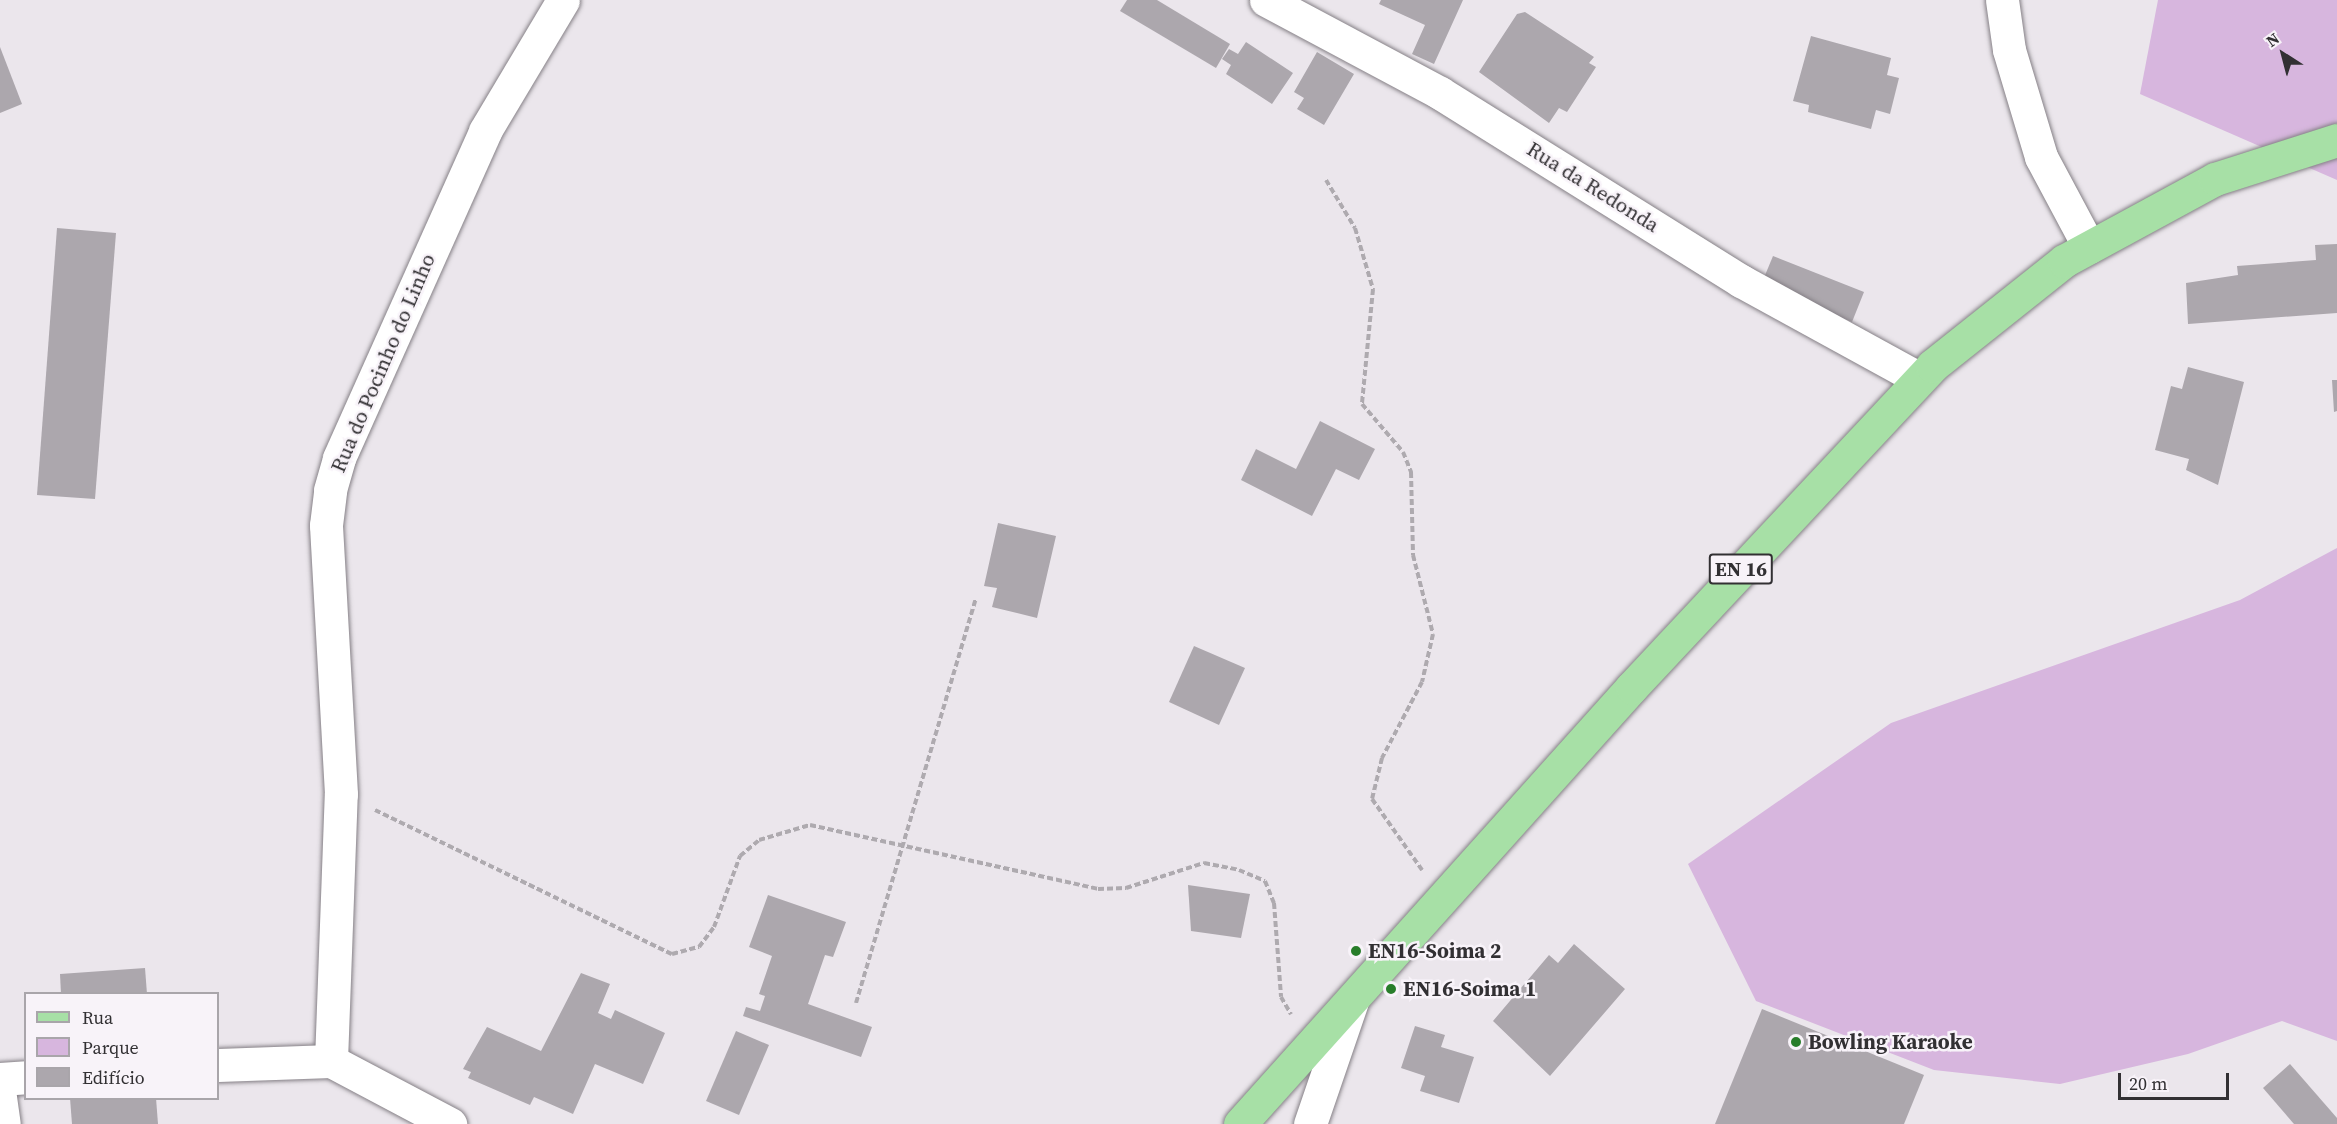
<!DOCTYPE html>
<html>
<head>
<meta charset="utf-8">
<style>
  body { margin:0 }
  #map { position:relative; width:2337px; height:1124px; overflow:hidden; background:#ebe6ec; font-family:"Source Serif 4",serif }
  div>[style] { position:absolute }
  .green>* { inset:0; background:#d7b6de }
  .building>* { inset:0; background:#aca7ad }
  .path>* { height:4px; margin-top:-2px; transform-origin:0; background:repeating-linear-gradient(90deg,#aeaaaf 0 6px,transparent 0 9px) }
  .roads { filter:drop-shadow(0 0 2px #858086) drop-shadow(0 0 2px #858086) }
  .street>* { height:33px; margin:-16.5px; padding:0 16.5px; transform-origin:16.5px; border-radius:16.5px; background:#fff }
  .primary>* { height:33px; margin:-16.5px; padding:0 16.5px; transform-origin:16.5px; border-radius:16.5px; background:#a7e0a6 }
  .dots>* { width:16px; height:16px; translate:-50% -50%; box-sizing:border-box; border:3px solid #f8f3f9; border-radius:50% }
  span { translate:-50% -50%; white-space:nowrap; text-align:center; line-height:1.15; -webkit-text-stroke:5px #f8f3f9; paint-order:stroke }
  .shield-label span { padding:2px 4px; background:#f8f3f9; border:2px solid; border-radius:4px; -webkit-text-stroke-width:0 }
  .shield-label { font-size:20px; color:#323033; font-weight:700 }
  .street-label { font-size:21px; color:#323033 }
  .poi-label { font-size:21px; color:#323033; font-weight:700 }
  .left { translate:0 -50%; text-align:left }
  .legend { position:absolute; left:24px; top:992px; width:195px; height:108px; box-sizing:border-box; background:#f8f3f9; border:2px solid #a9a5aa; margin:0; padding:8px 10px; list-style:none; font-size:18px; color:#323033 }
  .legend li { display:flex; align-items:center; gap:12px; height:30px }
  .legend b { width:30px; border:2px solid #a9a5aa }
  .north { position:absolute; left:2253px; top:24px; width:60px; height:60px; -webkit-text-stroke:4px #f8f3f9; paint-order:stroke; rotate:324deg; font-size:16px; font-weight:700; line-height:24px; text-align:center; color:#323033 }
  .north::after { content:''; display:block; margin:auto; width:21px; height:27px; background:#323033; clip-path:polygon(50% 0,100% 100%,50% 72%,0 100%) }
  .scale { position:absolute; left:2118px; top:1073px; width:111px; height:27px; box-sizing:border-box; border:3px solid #323033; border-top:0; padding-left:8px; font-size:18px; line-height:21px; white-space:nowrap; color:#323033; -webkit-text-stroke:4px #f8f3f9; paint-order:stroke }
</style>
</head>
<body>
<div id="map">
  <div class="green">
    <i style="clip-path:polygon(2158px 0,2337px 0,2337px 180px,2140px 94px)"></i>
    <i style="clip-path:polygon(2337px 548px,2337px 1041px,2282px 1021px,2188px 1054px,2060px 1084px,1934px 1070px,1756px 1001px,1688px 864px,1891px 723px,2240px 600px)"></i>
  </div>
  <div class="building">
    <i style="clip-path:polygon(1127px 0,1157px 0,1230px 44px,1216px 68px,1120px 11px)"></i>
    <i style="clip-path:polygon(1381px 0,1463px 0,1434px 64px,1412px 54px,1425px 25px,1379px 4px)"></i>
    <i style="clip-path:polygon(1525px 12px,1594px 57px,1589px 63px,1596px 67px,1567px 112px,1559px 108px,1549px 123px,1479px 72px,1517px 14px)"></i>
    <i style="clip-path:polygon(1811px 36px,1891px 58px,1887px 75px,1899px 78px,1890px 114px,1876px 110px,1871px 129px,1808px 112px,1809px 105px,1793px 101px)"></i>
    <i style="clip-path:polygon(1246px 42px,1293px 73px,1272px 104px,1226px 74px,1231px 65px,1222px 59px,1229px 49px,1238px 54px)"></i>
    <i style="clip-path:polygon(0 47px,22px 104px,0 113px)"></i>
    <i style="clip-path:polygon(1317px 52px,1354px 74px,1324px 125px,1297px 109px,1304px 98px,1294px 92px)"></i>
    <i style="clip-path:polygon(57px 228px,116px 233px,95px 499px,37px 495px)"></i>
    <i style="clip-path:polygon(2337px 244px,2337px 313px,2188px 324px,2186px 283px,2238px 275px,2237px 266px,2316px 260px,2315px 245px)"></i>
    <i style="clip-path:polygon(1773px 256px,1864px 292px,1852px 322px,1761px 285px)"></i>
    <i style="clip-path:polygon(2188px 367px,2244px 382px,2218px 485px,2186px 470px,2189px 459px,2155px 450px,2171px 386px,2182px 389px)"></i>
    <i style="clip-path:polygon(2332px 380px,2337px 380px,2337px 411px,2334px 412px)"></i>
    <i style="clip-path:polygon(1320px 421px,1375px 449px,1359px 480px,1336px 469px,1312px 516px,1241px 480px,1256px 449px,1296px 469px)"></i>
    <i style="clip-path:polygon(998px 523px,1056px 536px,1037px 618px,992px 607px,997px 588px,984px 586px)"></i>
    <i style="clip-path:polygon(1194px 646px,1245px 668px,1219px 725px,1169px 702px)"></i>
    <i style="clip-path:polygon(1188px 885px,1250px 894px,1241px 938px,1191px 931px)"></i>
    <i style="clip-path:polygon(768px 895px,846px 922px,833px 957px,825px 955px,808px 1004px,872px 1027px,861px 1057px,743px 1016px,746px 1007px,760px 1011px,765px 996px,759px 994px,772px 956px,749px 947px)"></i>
    <i style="clip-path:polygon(1574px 944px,1625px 989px,1550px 1076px,1493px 1021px,1549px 955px,1558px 963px)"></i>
    <i style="clip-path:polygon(145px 968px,147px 994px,61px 994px,60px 974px)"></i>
    <i style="clip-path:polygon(581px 973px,610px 984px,598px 1013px,611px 1019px,615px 1010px,665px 1033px,643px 1084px,595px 1064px,573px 1114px,534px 1097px,530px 1105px,468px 1078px,471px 1072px,463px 1069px,487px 1027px,541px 1051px)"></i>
    <i style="clip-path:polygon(1762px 1009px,1924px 1075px,1904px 1124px,1715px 1124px)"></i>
    <i style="clip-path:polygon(1415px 1026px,1445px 1035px,1441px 1047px,1474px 1057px,1459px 1103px,1420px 1091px,1425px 1076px,1401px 1068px)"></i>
    <i style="clip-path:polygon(736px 1031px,769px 1045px,739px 1115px,706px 1101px)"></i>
    <i style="clip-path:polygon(2290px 1064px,2337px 1118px,2337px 1124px,2294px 1124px,2263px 1088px)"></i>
    <i style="clip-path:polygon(70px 1098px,156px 1098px,158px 1124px,72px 1124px)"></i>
  </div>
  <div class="path">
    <i style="left:1326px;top:180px;width:56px;rotate:58.9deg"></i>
    <i style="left:1355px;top:228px;width:64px;rotate:73.6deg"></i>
    <i style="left:1373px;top:289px;width:116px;rotate:95.5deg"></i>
    <i style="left:1362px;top:404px;width:63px;rotate:49.5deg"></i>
    <i style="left:1403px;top:452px;width:22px;rotate:68deg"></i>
    <i style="left:1411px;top:472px;width:83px;rotate:88.6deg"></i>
    <i style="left:1413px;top:555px;width:81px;rotate:75.8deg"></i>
    <i style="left:1433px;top:634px;width:49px;rotate:102.9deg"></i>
    <i style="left:1422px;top:682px;width:86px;rotate:117.8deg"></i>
    <i style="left:1382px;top:758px;width:42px;rotate:103.7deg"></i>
    <i style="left:1372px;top:799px;width:87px;rotate:54.8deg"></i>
    <i style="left:375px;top:810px;width:330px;rotate:25.9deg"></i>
    <i style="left:672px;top:954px;width:28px;rotate:-15deg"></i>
    <i style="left:699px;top:947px;width:25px;rotate:-53deg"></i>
    <i style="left:714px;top:927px;width:76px;rotate:-69.9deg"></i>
    <i style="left:740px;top:856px;width:25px;rotate:-40deg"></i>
    <i style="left:759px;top:840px;width:53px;rotate:-16.4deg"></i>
    <i style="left:810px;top:825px;width:295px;rotate:12.5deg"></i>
    <i style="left:1098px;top:889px;width:28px;rotate:-2deg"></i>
    <i style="left:1126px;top:888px;width:82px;rotate:-17.8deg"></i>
    <i style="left:1204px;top:863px;width:36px;rotate:11deg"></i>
    <i style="left:1239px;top:870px;width:28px;rotate:23deg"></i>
    <i style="left:1265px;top:881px;width:24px;rotate:68deg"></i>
    <i style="left:1274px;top:903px;width:94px;rotate:85.7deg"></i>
    <i style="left:1281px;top:997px;width:20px;rotate:60deg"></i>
    <i style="left:856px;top:1003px;width:421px;rotate:-73.5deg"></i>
  </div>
  <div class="roads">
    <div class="street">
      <i style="left:1266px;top:0;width:197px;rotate:28.1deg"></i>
      <i style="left:1440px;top:93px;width:355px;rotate:32deg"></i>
      <i style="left:1741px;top:281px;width:202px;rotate:28.7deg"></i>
      <i style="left:2002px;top:0;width:50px;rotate:82deg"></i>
      <i style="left:2009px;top:50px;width:112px;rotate:73.3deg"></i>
      <i style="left:2041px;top:157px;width:102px;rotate:61.9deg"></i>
      <i style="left:331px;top:1061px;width:267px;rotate:-87.9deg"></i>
      <i style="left:341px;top:794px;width:269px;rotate:-93.2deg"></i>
      <i style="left:326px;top:525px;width:35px;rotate:-83deg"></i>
      <i style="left:330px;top:490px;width:33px;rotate:-74deg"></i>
      <i style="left:339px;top:458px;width:358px;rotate:-65.9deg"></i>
      <i style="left:485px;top:131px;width:152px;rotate:-59.2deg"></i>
      <i style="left:218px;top:1065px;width:113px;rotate:-2deg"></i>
      <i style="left:331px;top:1061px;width:135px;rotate:27.9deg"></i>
      <i style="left:0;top:1079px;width:26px;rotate:-4deg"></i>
      <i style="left:0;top:1097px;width:27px;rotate:82deg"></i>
      <i style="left:1310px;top:1124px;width:130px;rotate:-71.1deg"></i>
    </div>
    <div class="primary">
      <i style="left:1240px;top:1124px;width:587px;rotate:-48.11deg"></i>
      <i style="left:1632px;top:687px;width:439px;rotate:-46.9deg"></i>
      <i style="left:1932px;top:366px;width:169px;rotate:-38.5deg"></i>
      <i style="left:2064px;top:261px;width:172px;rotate:-28.5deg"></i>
      <i style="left:2215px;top:179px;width:128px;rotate:-17.7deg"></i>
    </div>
  </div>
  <div class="dots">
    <i style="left:1356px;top:951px;background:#287d2a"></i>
    <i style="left:1391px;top:989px;background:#287d2a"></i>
    <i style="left:1796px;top:1042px;background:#287d2a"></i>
  </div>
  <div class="shield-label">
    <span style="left:1741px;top:569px">EN 16</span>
  </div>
  <div class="street-label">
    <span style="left:1593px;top:187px;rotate:32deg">Rua da Redonda</span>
    <span style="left:383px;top:363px;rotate:-67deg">Rua do Pocinho do Linho</span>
  </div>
  <div class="poi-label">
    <span class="left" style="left:1368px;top:951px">EN16-Soima 2</span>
    <span class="left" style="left:1403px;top:989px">EN16-Soima 1</span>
    <span class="left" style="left:1808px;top:1042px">Bowling Karaoke</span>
  </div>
  <ul class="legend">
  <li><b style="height:8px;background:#a7e0a6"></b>Rua</li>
  <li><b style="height:16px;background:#d7b6de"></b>Parque</li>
  <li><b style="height:16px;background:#aca7ad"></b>Edifício</li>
  </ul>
  <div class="north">N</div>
  <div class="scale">20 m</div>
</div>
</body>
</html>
